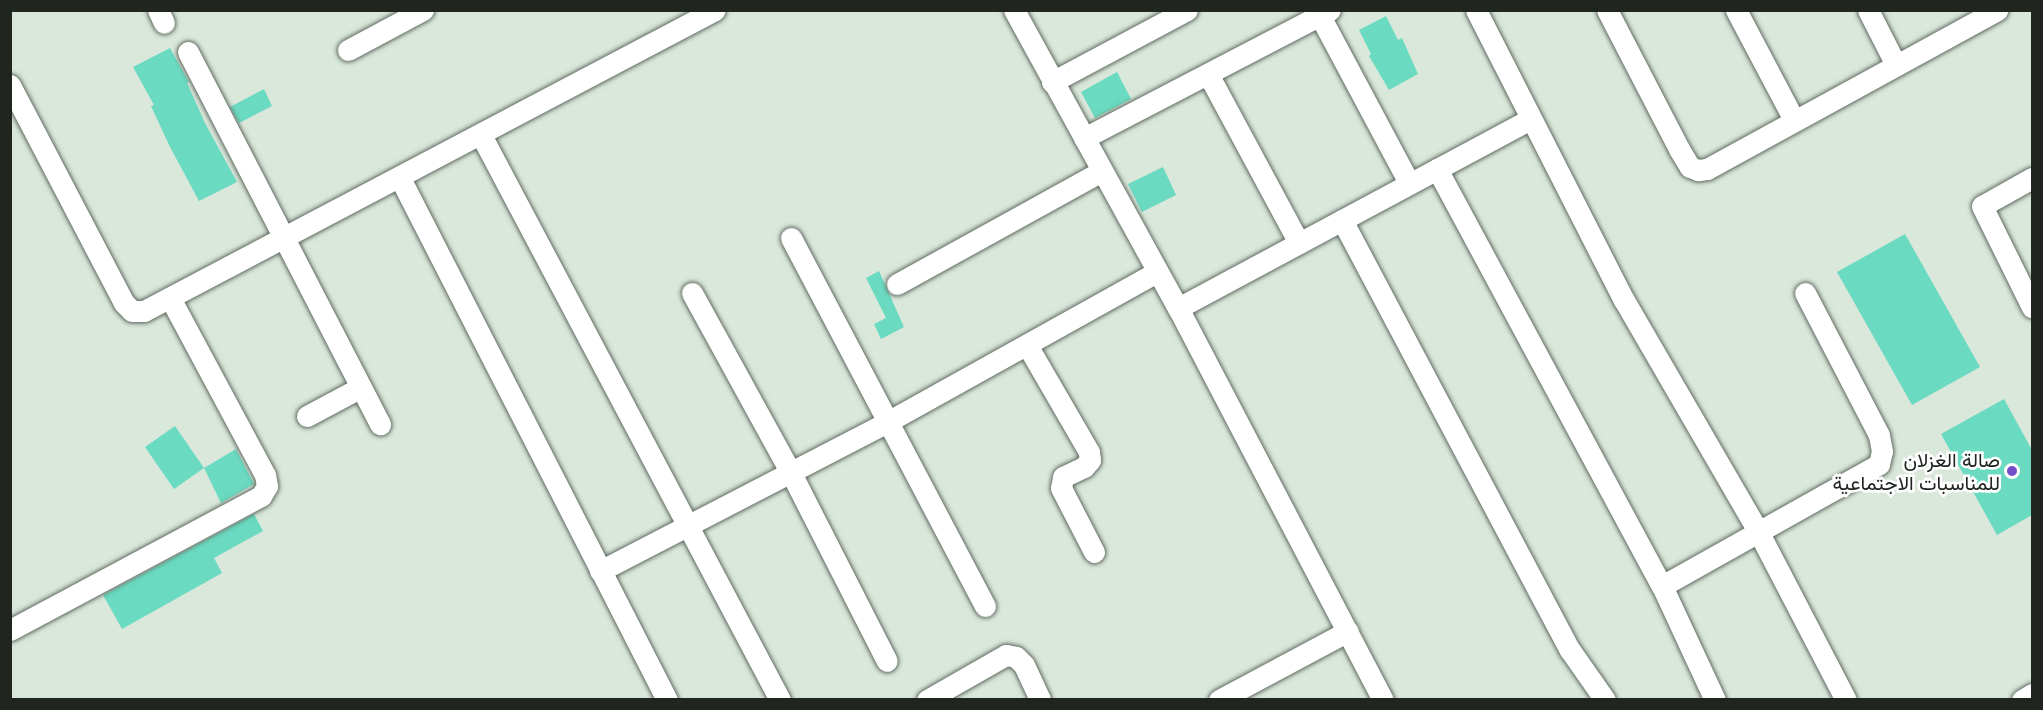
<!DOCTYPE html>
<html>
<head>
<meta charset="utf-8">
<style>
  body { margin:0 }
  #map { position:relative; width:2043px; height:710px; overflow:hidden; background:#dae7db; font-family:"Fira Sans",Vazirmatn,sans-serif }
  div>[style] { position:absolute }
  .building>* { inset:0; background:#6adac1 }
  .roads { filter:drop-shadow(0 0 2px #606c61) drop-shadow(0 0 2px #606c61) }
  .minor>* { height:21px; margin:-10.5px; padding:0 10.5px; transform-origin:10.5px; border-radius:10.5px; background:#fff }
  .dots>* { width:16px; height:16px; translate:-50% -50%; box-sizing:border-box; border:3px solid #fff; border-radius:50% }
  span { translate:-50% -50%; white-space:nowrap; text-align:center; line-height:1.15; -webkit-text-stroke:5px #fff; paint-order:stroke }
  .poi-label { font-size:20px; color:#202520 }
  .right { translate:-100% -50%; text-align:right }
  .frame { position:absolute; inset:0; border:12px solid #202520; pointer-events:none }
</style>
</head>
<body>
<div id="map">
  <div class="building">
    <i style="clip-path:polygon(1386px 16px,1398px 40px,1402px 38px,1418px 74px,1389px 90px,1369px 56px,1371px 54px,1359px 30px)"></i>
    <i style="clip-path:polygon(170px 48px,189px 82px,187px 83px,205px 123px,237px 182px,199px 201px,169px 145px,151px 106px,154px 105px,133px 67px)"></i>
    <i style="clip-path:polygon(1117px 72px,1131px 99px,1095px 118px,1081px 92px)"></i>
    <i style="clip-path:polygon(264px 89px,272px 106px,239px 123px,230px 107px)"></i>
    <i style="clip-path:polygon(1163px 167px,1176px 195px,1142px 212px,1128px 184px)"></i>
    <i style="clip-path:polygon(1905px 234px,1980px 367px,1912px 405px,1837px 272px)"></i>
    <i style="clip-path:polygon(879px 271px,904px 327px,881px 339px,874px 324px,886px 318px,866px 278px)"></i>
    <i style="clip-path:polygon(2004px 399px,2032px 450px,2032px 515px,1997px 535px,1941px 434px)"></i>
    <i style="clip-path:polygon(175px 426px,204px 468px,174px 489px,145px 447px)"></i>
    <i style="clip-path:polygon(236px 449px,254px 484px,221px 503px,204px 468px)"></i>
    <i style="clip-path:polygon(254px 514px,263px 531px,214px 558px,222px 573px,122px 629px,103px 595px)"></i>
  </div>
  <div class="roads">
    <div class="minor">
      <i style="left:158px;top:10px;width:14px;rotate:65deg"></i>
      <i style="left:1014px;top:10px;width:340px;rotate:61.2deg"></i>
      <i style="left:1178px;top:308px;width:442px;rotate:62.4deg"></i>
      <i style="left:1476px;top:10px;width:326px;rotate:63deg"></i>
      <i style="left:1624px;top:300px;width:269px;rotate:59.9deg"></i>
      <i style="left:1759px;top:533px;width:188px;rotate:62.5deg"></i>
      <i style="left:1607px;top:10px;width:157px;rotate:62.6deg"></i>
      <i style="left:1679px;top:149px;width:21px;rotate:59deg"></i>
      <i style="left:1690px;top:167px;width:9px;rotate:21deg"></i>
      <i style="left:1698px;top:170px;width:9px;rotate:-6deg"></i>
      <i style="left:1707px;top:169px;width:331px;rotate:-28.7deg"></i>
      <i style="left:1736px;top:10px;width:124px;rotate:62.2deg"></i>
      <i style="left:1868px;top:10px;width:62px;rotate:63deg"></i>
      <i style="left:1320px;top:16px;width:189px;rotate:61.9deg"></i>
      <i style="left:348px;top:50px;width:85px;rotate:-28.1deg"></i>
      <i style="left:188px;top:52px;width:419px;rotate:62.7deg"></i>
      <i style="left:1208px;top:74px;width:192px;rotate:61.7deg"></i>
      <i style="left:1052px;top:82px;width:153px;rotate:-28.1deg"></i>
      <i style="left:10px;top:85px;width:246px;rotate:62.4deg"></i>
      <i style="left:124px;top:303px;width:11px;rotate:45deg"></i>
      <i style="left:132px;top:311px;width:12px"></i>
      <i style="left:144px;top:311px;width:645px;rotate:-27.8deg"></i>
      <i style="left:481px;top:135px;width:639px;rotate:62.11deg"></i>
      <i style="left:1084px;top:138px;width:277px;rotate:-27.5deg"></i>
      <i style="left:1437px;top:169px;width:474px;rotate:61.7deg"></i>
      <i style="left:1662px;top:586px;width:126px;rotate:65.1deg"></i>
      <i style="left:400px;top:178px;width:586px;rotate:62.91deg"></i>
      <i style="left:2032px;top:178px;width:57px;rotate:150.8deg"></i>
      <i style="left:1982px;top:206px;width:113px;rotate:63.7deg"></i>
      <i style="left:1342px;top:220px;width:487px;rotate:62.1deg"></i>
      <i style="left:1570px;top:650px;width:61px;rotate:55deg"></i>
      <i style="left:791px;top:238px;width:416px;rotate:62.2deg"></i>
      <i style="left:897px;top:284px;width:234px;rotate:-28.9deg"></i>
      <i style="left:692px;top:293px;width:203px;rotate:61.2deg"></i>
      <i style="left:790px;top:471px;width:213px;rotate:63deg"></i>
      <i style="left:1178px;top:308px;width:400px;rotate:-28.2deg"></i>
      <i style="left:1027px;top:345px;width:124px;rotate:59.9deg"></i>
      <i style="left:1089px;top:452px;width:8px;rotate:83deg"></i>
      <i style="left:1090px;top:460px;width:9px;rotate:131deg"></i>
      <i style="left:1084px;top:467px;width:23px;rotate:155deg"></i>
      <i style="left:1063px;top:477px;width:11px;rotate:100deg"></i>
      <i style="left:1061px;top:488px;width:72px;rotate:62.7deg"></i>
      <i style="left:307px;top:416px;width:61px;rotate:-28.2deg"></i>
      <i style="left:600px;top:571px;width:326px;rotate:-27.4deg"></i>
      <i style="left:889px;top:421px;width:307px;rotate:-29.1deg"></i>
      <i style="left:1662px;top:586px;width:249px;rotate:-29.3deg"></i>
      <i style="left:1879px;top:464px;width:13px;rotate:-77deg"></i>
      <i style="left:1882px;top:451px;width:16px;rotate:-101deg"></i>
      <i style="left:1879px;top:435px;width:160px;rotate:-117.5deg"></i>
      <i style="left:10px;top:630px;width:285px;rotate:-28.1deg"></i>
      <i style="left:261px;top:496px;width:12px;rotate:-59deg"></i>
      <i style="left:267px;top:486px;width:11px;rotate:-100deg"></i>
      <i style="left:265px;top:475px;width:201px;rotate:-118.2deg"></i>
      <i style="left:927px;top:700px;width:91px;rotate:-29.7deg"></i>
      <i style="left:1006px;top:655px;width:10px;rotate:11deg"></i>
      <i style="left:1016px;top:657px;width:11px;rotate:45deg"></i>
      <i style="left:1024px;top:665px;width:38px;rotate:65deg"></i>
      <i style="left:1219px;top:700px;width:146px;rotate:-28.1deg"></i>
      <i style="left:2022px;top:700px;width:12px;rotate:-31deg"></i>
    </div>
  </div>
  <div class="dots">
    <i style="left:2012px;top:471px;background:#714ec7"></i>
  </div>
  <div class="poi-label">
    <span class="right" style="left:2000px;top:472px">صالة الغزلان<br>للمناسبات الاجتماعية</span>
  </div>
  <div class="frame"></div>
</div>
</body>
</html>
